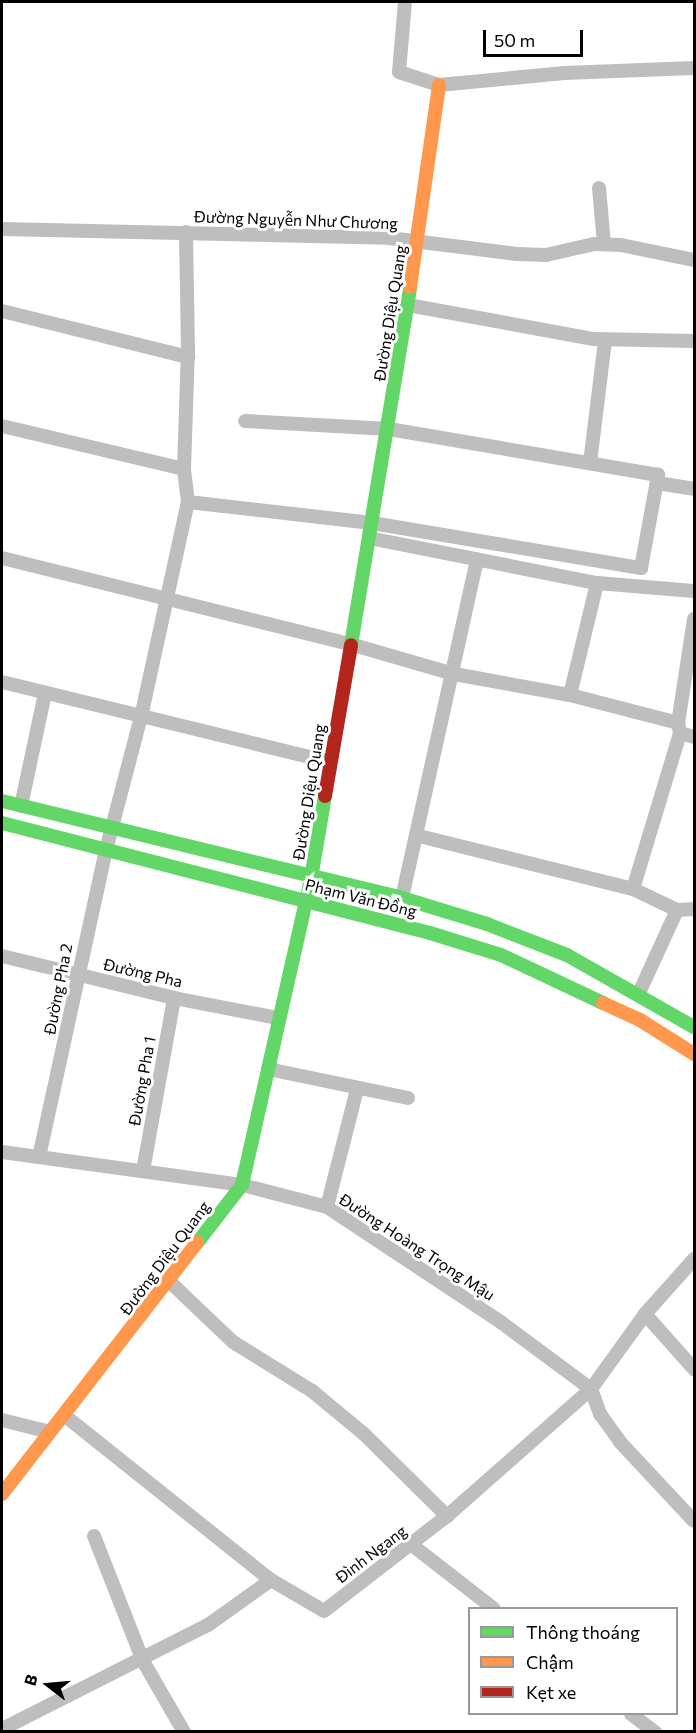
<!DOCTYPE html>
<html>
<head>
<meta charset="utf-8">
<style>
  body { margin:0 }
  #map { position:relative; width:696px; height:1733px; overflow:hidden; background:#fff; font-family:Commissioner,sans-serif }
  div>[style] { position:absolute }
  .street>* { height:14px; margin:-7px; padding:0 7px; transform-origin:7px; border-radius:7px; background:#bebebe }
  .fast>* { height:14px; margin:-7px; padding:0 7px; transform-origin:7px; border-radius:7px; background:#63d668 }
  .slow>* { height:14px; margin:-7px; padding:0 7px; transform-origin:7px; border-radius:7px; background:#ff974d }
  .jam>* { height:14px; margin:-7px; padding:0 7px; transform-origin:7px; border-radius:7px; background:#b3261e }
  span { translate:-50% -50%; white-space:nowrap; text-align:center; line-height:1.15; -webkit-text-stroke:6px #fff; paint-order:stroke }
  .street-label { font-size:16px; color:#000 }
  .frame { position:absolute; inset:0; border:3px solid #000; pointer-events:none }
  .legend { position:absolute; left:468px; top:1607px; width:210px; height:108px; box-sizing:border-box; background:#fff; border:2px solid #999; margin:0; padding:8px 10px; list-style:none; font-size:18px; color:#000 }
  .legend li { display:flex; align-items:center; gap:12px; height:30px }
  .legend b { width:30px; border:2px solid #999 }
  .north { position:absolute; left:18px; top:1655px; width:60px; height:60px; -webkit-text-stroke:4px #fff; paint-order:stroke; rotate:286deg; font-size:16px; font-weight:700; line-height:24px; text-align:center; color:#000 }
  .north::after { content:''; display:block; margin:auto; width:21px; height:27px; background:#000; clip-path:polygon(50% 0,100% 100%,50% 72%,0 100%) }
  .scale { position:absolute; left:483px; top:30px; width:100px; height:27px; box-sizing:border-box; border:3px solid #000; border-top:0; padding-left:8px; font-size:18px; line-height:21px; white-space:nowrap; color:#000; -webkit-text-stroke:4px #fff; paint-order:stroke }
</style>
</head>
<body>
<div id="map">
  <div class="street">
    <i style="left:405px;top:2px;width:70px;rotate:94.9deg"></i>
    <i style="left:399px;top:72px;width:42px;rotate:18deg"></i>
    <i style="left:439px;top:85px;width:126px;rotate:-5.5deg"></i>
    <i style="left:564px;top:73px;width:130px;rotate:-2.2deg"></i>
    <i style="left:599px;top:188px;width:56px;rotate:84.9deg"></i>
    <i style="left:2px;top:229px;width:387px;rotate:1.3deg"></i>
    <i style="left:389px;top:238px;width:129px;rotate:7.1deg"></i>
    <i style="left:517px;top:254px;width:29px;rotate:2deg"></i>
    <i style="left:546px;top:255px;width:49px;rotate:-12.9deg"></i>
    <i style="left:594px;top:244px;width:27px;rotate:2deg"></i>
    <i style="left:621px;top:245px;width:75px;rotate:11.6deg"></i>
    <i style="left:408px;top:305px;width:189px;rotate:10.4deg"></i>
    <i style="left:594px;top:339px;width:100px;rotate:1.1deg"></i>
    <i style="left:2px;top:311px;width:192px;rotate:13.9deg"></i>
    <i style="left:2px;top:426px;width:187px;rotate:13.3deg"></i>
    <i style="left:590px;top:463px;width:124px;rotate:-83deg"></i>
    <i style="left:657px;top:483px;width:37px;rotate:9deg"></i>
    <i style="left:188px;top:502px;width:185px;rotate:6.5deg"></i>
    <i style="left:372px;top:523px;width:273px;rotate:9.5deg"></i>
    <i style="left:641px;top:568px;width:95px;rotate:-79.6deg"></i>
    <i style="left:658px;top:475px;width:273px;rotate:-170.3deg"></i>
    <i style="left:389px;top:429px;width:144px;rotate:-176.8deg"></i>
    <i style="left:369px;top:538px;width:232px;rotate:11.2deg"></i>
    <i style="left:597px;top:583px;width:97px;rotate:4.7deg"></i>
    <i style="left:2px;top:558px;width:358px;rotate:13.9deg"></i>
    <i style="left:350px;top:644px;width:108px;rotate:16.1deg"></i>
    <i style="left:454px;top:674px;width:118px;rotate:10.3deg"></i>
    <i style="left:570px;top:695px;width:112px;rotate:14.5deg"></i>
    <i style="left:694px;top:619px;width:105px;rotate:98.7deg"></i>
    <i style="left:678px;top:723px;width:10px;rotate:79deg"></i>
    <i style="left:680px;top:733px;width:15px;rotate:16deg"></i>
    <i style="left:2px;top:682px;width:338px;rotate:13.7deg"></i>
    <i style="left:570px;top:695px;width:115px;rotate:-76.4deg"></i>
    <i style="left:21px;top:806px;width:116px;rotate:-78deg"></i>
    <i style="left:419px;top:836px;width:220px;rotate:13.9deg"></i>
    <i style="left:633px;top:889px;width:49px;rotate:25.5deg"></i>
    <i style="left:677px;top:910px;width:17px;rotate:-3deg"></i>
    <i style="left:633px;top:889px;width:163px;rotate:-73.2deg"></i>
    <i style="left:402px;top:898px;width:347px;rotate:-77.5deg"></i>
    <i style="left:2px;top:956px;width:177px;rotate:13.7deg"></i>
    <i style="left:174px;top:998px;width:106px;rotate:10.9deg"></i>
    <i style="left:639px;top:993px;width:91px;rotate:-65.4deg"></i>
    <i style="left:268px;top:1069px;width:143px;rotate:11.7deg"></i>
    <i style="left:2px;top:1152px;width:242px;rotate:7.8deg"></i>
    <i style="left:242px;top:1185px;width:88px;rotate:14.5deg"></i>
    <i style="left:327px;top:1207px;width:210px;rotate:33.5deg"></i>
    <i style="left:502px;top:1323px;width:111px;rotate:36.6deg"></i>
    <i style="left:591px;top:1389px;width:27px;rotate:70deg"></i>
    <i style="left:600px;top:1414px;width:34px;rotate:54deg"></i>
    <i style="left:620px;top:1442px;width:108px;rotate:46.9deg"></i>
    <i style="left:39px;top:1157px;width:314px;rotate:-77.7deg"></i>
    <i style="left:106px;top:850px;width:138px;rotate:-75.3deg"></i>
    <i style="left:141px;top:717px;width:220px;rotate:-77.7deg"></i>
    <i style="left:188px;top:502px;width:33px;rotate:-97deg"></i>
    <i style="left:184px;top:469px;width:119px;rotate:-88.1deg"></i>
    <i style="left:188px;top:350px;width:118px;rotate:-91deg"></i>
    <i style="left:143px;top:1171px;width:176px;rotate:-79.8deg"></i>
    <i style="left:327px;top:1207px;width:122px;rotate:-75.7deg"></i>
    <i style="left:170px;top:1282px;width:87px;rotate:43.6deg"></i>
    <i style="left:233px;top:1342px;width:93px;rotate:31.8deg"></i>
    <i style="left:312px;top:1391px;width:67px;rotate:39.6deg"></i>
    <i style="left:364px;top:1434px;width:117px;rotate:44.7deg"></i>
    <i style="left:645px;top:1314px;width:74px;rotate:48.3deg"></i>
    <i style="left:64px;top:1415px;width:265px;rotate:38.6deg"></i>
    <i style="left:2px;top:1420px;width:49px;rotate:14deg"></i>
    <i style="left:94px;top:1536px;width:134px;rotate:68.6deg"></i>
    <i style="left:143px;top:1661px;width:82px;rotate:60deg"></i>
    <i style="left:412px;top:1545px;width:103px;rotate:37.9deg"></i>
    <i style="left:631px;top:1714px;width:30px;rotate:37deg"></i>
    <i style="left:2px;top:1729px;width:231px;rotate:-26.8deg"></i>
    <i style="left:208px;top:1625px;width:77px;rotate:-35.5deg"></i>
    <i style="left:271px;top:1580px;width:61px;rotate:30.3deg"></i>
    <i style="left:324px;top:1611px;width:155px;rotate:-37.7deg"></i>
    <i style="left:447px;top:1516px;width:192px;rotate:-41.4deg"></i>
    <i style="left:591px;top:1389px;width:92px;rotate:-54.2deg"></i>
    <i style="left:645px;top:1314px;width:74px;rotate:-48.3deg"></i>
  </div>
  <div class="fast">
    <i style="left:351px;top:645px;width:363px;rotate:-80.6deg"></i>
    <i style="left:2px;top:801px;width:412px;rotate:13.6deg"></i>
    <i style="left:402px;top:898px;width:89px;rotate:17deg"></i>
    <i style="left:487px;top:924px;width:86px;rotate:21.2deg"></i>
    <i style="left:567px;top:955px;width:146px;rotate:29.6deg"></i>
    <i style="left:2px;top:823px;width:442px;rotate:14.4deg"></i>
    <i style="left:430px;top:933px;width:74px;rotate:17.2deg"></i>
    <i style="left:501px;top:955px;width:113px;rotate:25.2deg"></i>
    <i style="left:197px;top:1243px;width:73px;rotate:-52.2deg"></i>
    <i style="left:242px;top:1185px;width:315px;rotate:-77.3deg"></i>
    <i style="left:311px;top:878px;width:83px;rotate:-80.3deg"></i>
  </div>
  <div class="slow">
    <i style="left:410px;top:287px;width:204px;rotate:-81.8deg"></i>
    <i style="left:603px;top:1003px;width:41px;rotate:24.7deg"></i>
    <i style="left:640px;top:1020px;width:64px;rotate:32.2deg"></i>
    <i style="left:2px;top:1494px;width:318px;rotate:-52.2deg"></i>
  </div>
  <div class="jam">
    <i style="left:325px;top:796px;width:153px;rotate:-80.2deg"></i>
  </div>
  <div class="street-label">
    <span style="left:296px;top:220px;rotate:2deg">Đường Nguyễn Như Chương</span>
    <span style="left:390px;top:313px;rotate:-81deg">Đường Diệu Quang</span>
    <span style="left:309px;top:792px;rotate:-81deg">Đường Diệu Quang</span>
    <span style="left:361px;top:898px;rotate:14deg">Phạm Văn Đồng</span>
    <span style="left:143px;top:973px;rotate:13deg">Đường Pha</span>
    <span style="left:58px;top:989px;rotate:-79deg">Đường Pha 2</span>
    <span style="left:142px;top:1081px;rotate:-80deg">Đường Pha 1</span>
    <span style="left:417px;top:1247px;rotate:33deg">Đường Hoàng Trọng Mậu</span>
    <span style="left:165px;top:1258px;rotate:-53deg">Đường Diệu Quang</span>
    <span style="left:371px;top:1554px;rotate:-37deg">Đình Ngang</span>
  </div>
  <div class="frame"></div>
  <ul class="legend">
  <li><b style="height:8px;background:#63d668"></b>Thông thoáng</li>
  <li><b style="height:8px;background:#ff974d"></b>Chậm</li>
  <li><b style="height:8px;background:#b3261e"></b>Kẹt xe</li>
  </ul>
  <div class="north">B</div>
  <div class="scale">50 m</div>
</div>
</body>
</html>
